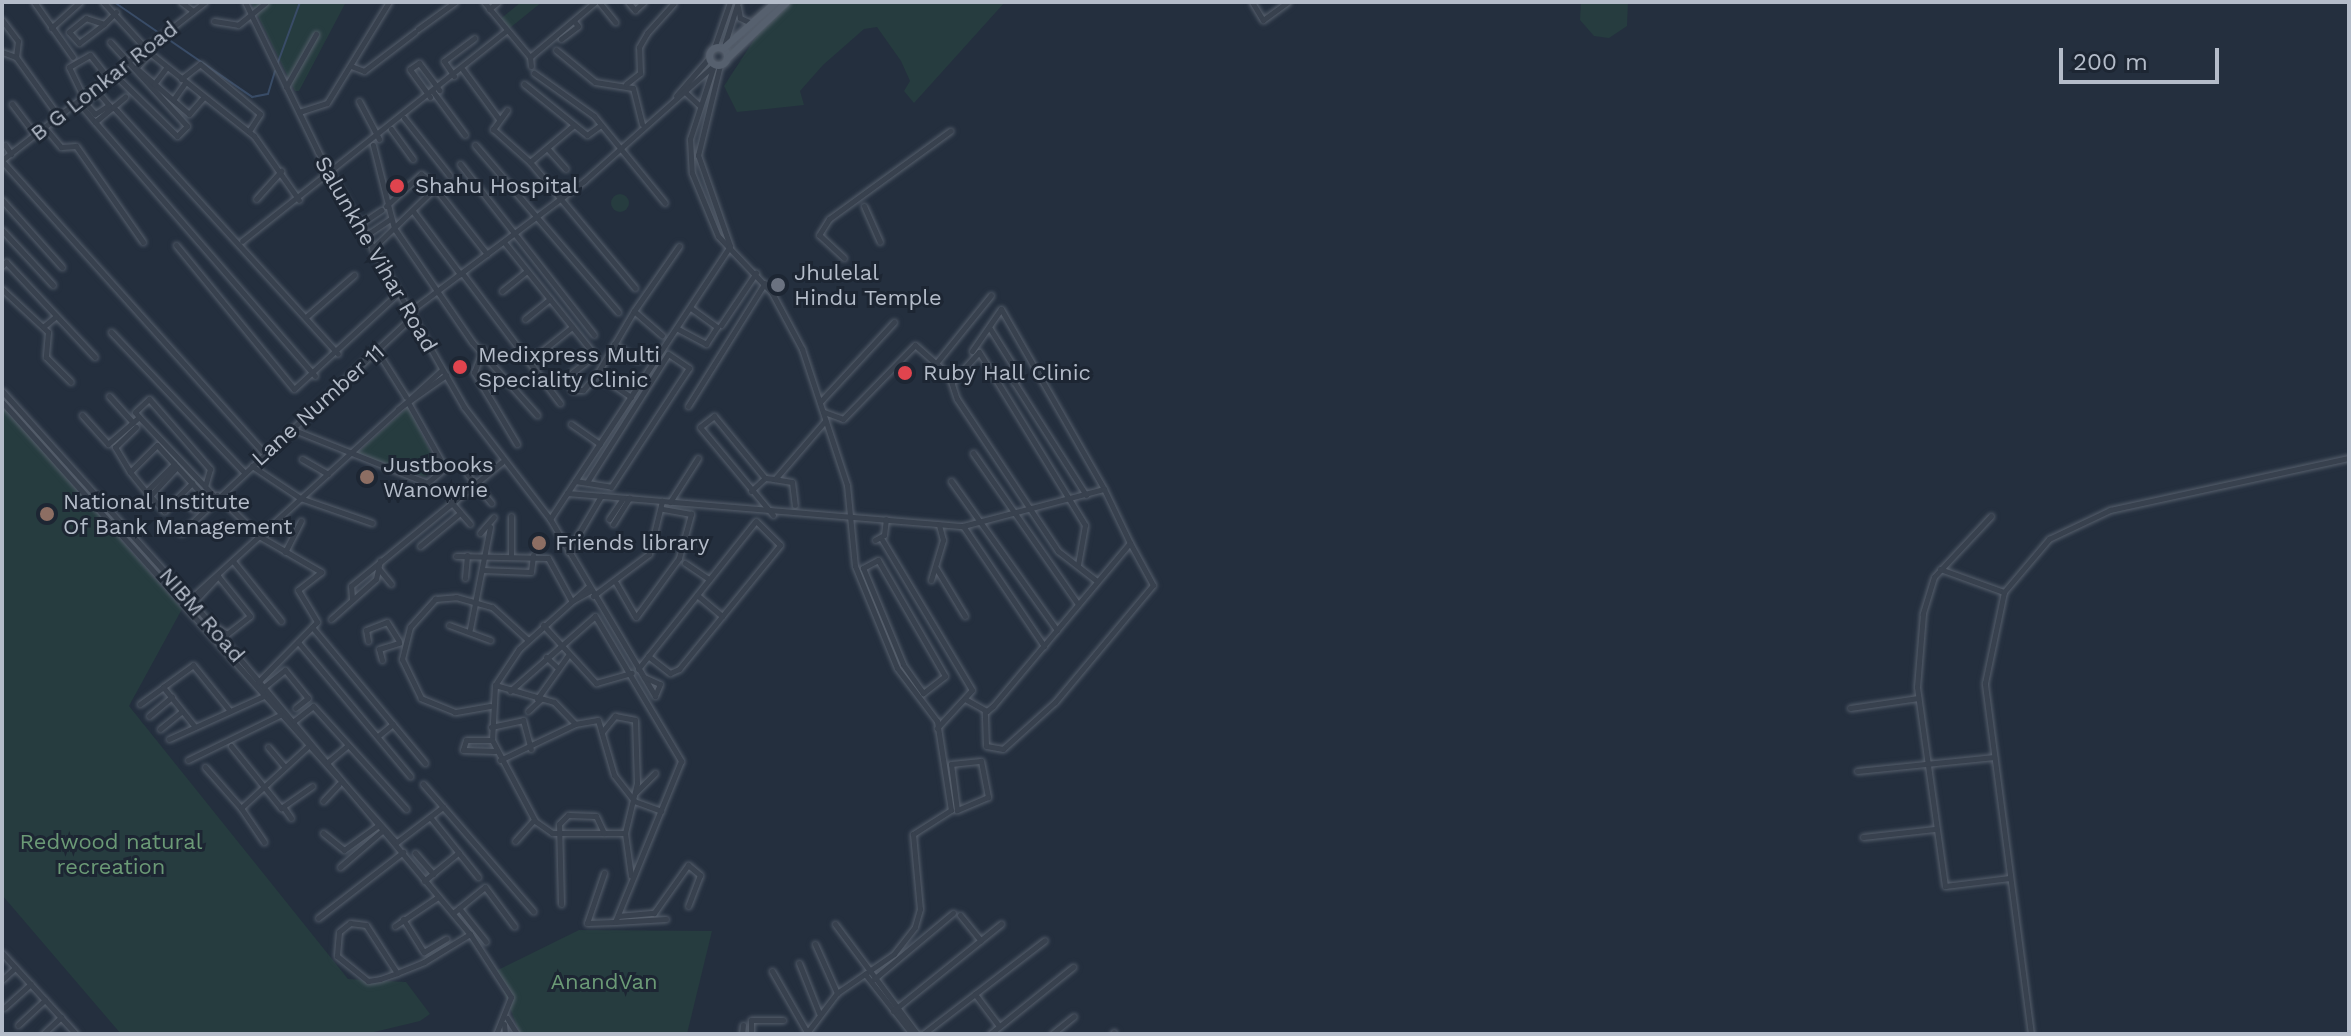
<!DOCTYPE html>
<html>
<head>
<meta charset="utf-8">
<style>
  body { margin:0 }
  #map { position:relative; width:2351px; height:1036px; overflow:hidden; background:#242f3e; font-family:"Work Sans",sans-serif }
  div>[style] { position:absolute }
  .green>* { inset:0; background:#263c3f }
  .round { border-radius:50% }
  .stream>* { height:2px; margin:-1px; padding:0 1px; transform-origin:1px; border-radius:1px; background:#394c67 }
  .roads { filter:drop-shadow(0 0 2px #565f6c) drop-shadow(0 0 2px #565f6c) }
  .minor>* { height:5px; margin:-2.5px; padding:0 2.5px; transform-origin:2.5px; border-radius:2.5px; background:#38414e }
  .major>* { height:7px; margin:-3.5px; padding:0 3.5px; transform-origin:3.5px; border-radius:3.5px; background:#56606e }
  .major>.ring { margin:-3.5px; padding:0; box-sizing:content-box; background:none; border:7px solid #56606e; border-radius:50% }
  .dots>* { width:22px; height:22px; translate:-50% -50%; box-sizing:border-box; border:4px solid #1d2633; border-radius:50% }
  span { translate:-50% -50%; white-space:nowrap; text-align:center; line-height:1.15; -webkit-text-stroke:6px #1d2633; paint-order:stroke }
  .street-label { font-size:22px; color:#b4bcc9 }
  .poi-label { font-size:22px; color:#b4bcc9 }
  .left { translate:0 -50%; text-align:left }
  .park-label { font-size:22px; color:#6b9a76 }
  .frame { position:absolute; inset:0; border:4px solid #b4bcc9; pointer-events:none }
  .scale { position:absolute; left:2059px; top:48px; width:160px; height:36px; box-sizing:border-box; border:4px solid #b4bcc9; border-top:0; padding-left:10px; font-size:24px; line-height:28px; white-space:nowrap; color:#b4bcc9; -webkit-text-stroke:6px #1d2633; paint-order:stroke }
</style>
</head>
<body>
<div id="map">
  <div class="green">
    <i style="clip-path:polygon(251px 2px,346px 2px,299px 91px,295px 91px)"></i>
    <i style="clip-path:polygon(521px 2px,542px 2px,506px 31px,498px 21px)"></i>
    <i style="clip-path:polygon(791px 2px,1005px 2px,914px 103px,904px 91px,910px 81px,901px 61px,877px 27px,864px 29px,823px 65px,800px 91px,804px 105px,737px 112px,724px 86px,761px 29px)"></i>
    <i style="clip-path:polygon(1581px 2px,1628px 2px,1627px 26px,1609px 38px,1594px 36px,1580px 20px)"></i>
    <i class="round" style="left:611px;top:194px;width:18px;height:18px"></i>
    <i style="clip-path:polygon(2px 405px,182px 609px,129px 706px,348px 979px,406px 982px,430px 1014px,420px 1021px,366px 1034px,121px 1034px,2px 895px)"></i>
    <i style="clip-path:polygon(408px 407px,438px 466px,425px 477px,356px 454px)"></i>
    <i style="clip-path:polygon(579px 930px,712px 931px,687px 1034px,520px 1034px,496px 971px)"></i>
  </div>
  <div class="stream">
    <i style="left:114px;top:2px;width:168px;rotate:34.5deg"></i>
    <i style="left:252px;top:97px;width:16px;rotate:-11deg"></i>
    <i style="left:268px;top:94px;width:24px;rotate:-73deg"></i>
    <i style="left:277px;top:65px;width:67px;rotate:-69.9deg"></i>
  </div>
  <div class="roads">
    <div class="minor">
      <i style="left:34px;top:2px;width:67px;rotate:54.7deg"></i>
      <i style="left:103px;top:2px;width:69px;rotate:47.3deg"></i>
      <i style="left:150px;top:53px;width:133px;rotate:38.6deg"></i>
      <i style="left:254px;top:136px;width:78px;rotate:54.9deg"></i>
      <i style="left:181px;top:2px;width:15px;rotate:37deg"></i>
      <i style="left:245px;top:2px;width:167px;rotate:64deg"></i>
      <i style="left:318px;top:152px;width:294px;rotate:60.2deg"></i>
      <i style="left:464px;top:407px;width:141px;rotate:52.5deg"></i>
      <i style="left:550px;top:519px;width:206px;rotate:59.3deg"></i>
      <i style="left:484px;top:2px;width:72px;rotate:50.1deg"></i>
      <i style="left:530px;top:57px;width:85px;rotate:-40.2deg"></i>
      <i style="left:599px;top:2px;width:26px;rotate:51deg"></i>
      <i style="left:628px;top:2px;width:11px;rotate:49deg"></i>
      <i style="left:635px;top:10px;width:12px;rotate:-42deg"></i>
      <i style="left:1252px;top:2px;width:21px;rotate:59deg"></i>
      <i style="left:1263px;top:20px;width:31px;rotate:-36deg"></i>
      <i style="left:738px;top:7px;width:11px;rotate:80deg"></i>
      <i style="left:740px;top:18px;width:12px;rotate:24deg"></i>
      <i style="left:489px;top:9px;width:11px;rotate:-38deg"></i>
      <i style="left:2px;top:20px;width:26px;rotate:53deg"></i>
      <i style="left:18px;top:41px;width:16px;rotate:97deg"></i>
      <i style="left:214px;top:21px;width:24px;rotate:9deg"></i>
      <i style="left:238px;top:25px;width:36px;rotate:-39deg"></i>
      <i style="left:104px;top:24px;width:19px;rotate:-162deg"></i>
      <i style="left:86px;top:18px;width:22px;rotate:141deg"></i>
      <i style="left:69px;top:32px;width:15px;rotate:48deg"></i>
      <i style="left:79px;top:43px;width:31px;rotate:-37deg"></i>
      <i style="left:104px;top:24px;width:17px;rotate:-45deg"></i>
      <i style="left:51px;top:28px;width:39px;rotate:-42deg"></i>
      <i style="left:418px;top:29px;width:46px;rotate:-36.1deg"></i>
      <i style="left:561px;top:39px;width:21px;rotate:-37deg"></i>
      <i style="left:578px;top:26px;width:6px;rotate:-129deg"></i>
      <i style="left:110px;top:42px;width:114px;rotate:47.5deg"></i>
      <i style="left:187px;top:126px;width:14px;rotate:135deg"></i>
      <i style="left:177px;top:136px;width:88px;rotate:-135.5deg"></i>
      <i style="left:725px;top:43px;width:43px;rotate:-72.4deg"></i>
      <i style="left:714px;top:48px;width:49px;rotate:-70.8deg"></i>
      <i style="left:556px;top:50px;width:50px;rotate:39.4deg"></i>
      <i style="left:595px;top:82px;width:38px;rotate:9deg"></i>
      <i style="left:633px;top:88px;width:37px;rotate:76deg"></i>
      <i style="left:2px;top:52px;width:15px;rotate:20deg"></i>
      <i style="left:16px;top:57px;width:74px;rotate:54.4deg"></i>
      <i style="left:150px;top:53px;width:21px;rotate:133deg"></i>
      <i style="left:136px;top:68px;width:70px;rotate:41deg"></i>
      <i style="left:189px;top:114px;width:21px;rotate:-49deg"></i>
      <i style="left:530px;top:57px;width:9px;rotate:84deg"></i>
      <i style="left:714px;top:65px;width:78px;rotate:108deg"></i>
      <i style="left:690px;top:139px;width:34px;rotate:87deg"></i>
      <i style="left:692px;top:173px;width:68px;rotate:67.6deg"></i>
      <i style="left:718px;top:236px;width:79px;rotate:46.5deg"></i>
      <i style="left:772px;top:293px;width:64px;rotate:61.8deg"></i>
      <i style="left:802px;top:349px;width:143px;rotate:71.7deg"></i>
      <i style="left:847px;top:485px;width:81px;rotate:84.4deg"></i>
      <i style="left:855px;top:566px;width:110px;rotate:67.6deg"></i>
      <i style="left:897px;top:668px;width:66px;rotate:53deg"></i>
      <i style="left:937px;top:721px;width:90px;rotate:81.1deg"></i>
      <i style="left:951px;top:810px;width:45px;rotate:147.7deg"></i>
      <i style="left:913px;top:834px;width:75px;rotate:84.7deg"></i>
      <i style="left:920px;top:909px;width:19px;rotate:106deg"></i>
      <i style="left:915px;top:927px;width:34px;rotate:128deg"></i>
      <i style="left:894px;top:954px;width:69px;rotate:145.6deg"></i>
      <i style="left:837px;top:993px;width:51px;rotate:127.1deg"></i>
      <i style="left:720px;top:65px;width:93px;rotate:103.7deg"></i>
      <i style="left:698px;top:155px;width:96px;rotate:70.6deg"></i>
      <i style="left:351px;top:66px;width:14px;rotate:21deg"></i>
      <i style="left:364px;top:71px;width:64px;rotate:-37.4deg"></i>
      <i style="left:463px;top:70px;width:61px;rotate:53.7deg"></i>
      <i style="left:534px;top:73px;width:74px;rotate:35.6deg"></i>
      <i style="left:594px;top:116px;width:112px;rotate:50.8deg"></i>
      <i style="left:454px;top:76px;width:18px;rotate:-124deg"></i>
      <i style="left:444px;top:61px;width:38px;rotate:-37deg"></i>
      <i style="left:181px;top:79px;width:24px;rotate:-38deg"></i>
      <i style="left:200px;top:64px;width:78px;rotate:39.8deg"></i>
      <i style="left:260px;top:114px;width:20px;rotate:123deg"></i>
      <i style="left:154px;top:84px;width:21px;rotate:-53deg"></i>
      <i style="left:524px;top:84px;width:81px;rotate:39deg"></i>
      <i style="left:587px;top:135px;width:17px;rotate:-36deg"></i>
      <i style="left:626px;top:84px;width:18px;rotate:-38deg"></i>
      <i style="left:640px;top:73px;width:26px;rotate:-92deg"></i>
      <i style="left:639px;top:47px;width:16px;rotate:-60deg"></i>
      <i style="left:647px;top:33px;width:40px;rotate:-48deg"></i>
      <i style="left:286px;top:87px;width:61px;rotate:-60.5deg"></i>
      <i style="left:685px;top:92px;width:19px;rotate:43deg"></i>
      <i style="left:434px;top:93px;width:52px;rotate:53.6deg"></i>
      <i style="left:88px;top:94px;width:10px;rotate:-11deg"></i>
      <i style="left:98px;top:92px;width:17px;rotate:50deg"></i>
      <i style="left:109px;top:105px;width:17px;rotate:147deg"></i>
      <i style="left:95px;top:114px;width:15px;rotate:-132deg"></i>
      <i style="left:85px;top:103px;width:8px;rotate:-45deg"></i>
      <i style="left:676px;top:96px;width:50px;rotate:-49deg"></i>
      <i style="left:430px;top:97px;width:34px;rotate:-126deg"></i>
      <i style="left:410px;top:69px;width:11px;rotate:-34deg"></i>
      <i style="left:419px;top:63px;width:34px;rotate:53deg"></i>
      <i style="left:84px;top:98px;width:34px;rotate:-116deg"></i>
      <i style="left:69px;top:67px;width:24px;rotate:-30deg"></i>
      <i style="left:90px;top:55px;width:29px;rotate:52deg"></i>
      <i style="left:173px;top:100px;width:21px;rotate:-55deg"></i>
      <i style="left:359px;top:101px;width:43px;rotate:62.2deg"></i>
      <i style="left:78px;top:102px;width:26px;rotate:50deg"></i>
      <i style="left:95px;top:122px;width:23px;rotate:-40deg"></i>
      <i style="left:113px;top:107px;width:6px;rotate:45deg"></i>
      <i style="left:117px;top:111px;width:328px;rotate:47.7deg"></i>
      <i style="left:12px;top:104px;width:39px;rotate:53deg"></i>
      <i style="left:113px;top:107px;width:16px;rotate:-40deg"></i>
      <i style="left:507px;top:110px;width:24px;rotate:126deg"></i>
      <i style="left:493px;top:129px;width:50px;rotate:41.7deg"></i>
      <i style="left:530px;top:162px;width:164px;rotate:50.2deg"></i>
      <i style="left:299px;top:112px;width:29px;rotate:-18deg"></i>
      <i style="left:327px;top:103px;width:119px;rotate:-58.5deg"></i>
      <i style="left:404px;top:118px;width:73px;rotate:51.7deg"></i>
      <i style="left:95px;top:122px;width:336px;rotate:49.1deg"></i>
      <i style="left:45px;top:128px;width:25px;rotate:50deg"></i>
      <i style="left:61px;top:147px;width:15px;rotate:-4deg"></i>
      <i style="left:76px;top:146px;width:117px;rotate:55.1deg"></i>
      <i style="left:391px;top:129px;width:37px;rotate:54deg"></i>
      <i style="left:5px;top:145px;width:11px;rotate:56deg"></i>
      <i style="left:373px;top:145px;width:86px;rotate:75.8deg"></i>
      <i style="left:394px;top:228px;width:138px;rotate:55.6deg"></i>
      <i style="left:472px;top:342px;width:98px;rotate:48.3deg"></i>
      <i style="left:475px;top:145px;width:220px;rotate:49.4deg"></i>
      <i style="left:547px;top:148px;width:28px;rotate:48deg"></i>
      <i style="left:2px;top:160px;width:257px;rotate:-37.9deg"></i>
      <i style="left:2px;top:161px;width:394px;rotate:48.1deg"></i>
      <i style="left:530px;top:162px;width:57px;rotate:-40.1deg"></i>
      <i style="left:460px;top:164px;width:217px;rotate:51.9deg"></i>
      <i style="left:256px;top:199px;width:38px;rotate:-48deg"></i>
      <i style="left:2px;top:200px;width:90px;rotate:48.2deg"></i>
      <i style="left:386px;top:206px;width:47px;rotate:-42.4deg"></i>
      <i style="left:421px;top:174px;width:13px;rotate:39deg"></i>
      <i style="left:864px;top:206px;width:39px;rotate:66deg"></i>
      <i style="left:413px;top:211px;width:79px;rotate:53.3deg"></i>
      <i style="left:359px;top:225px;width:27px;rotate:-34deg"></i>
      <i style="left:2px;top:230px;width:75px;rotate:47.2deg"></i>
      <i style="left:365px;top:236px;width:30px;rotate:-34deg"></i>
      <i style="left:242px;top:241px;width:337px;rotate:-38.5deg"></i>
      <i style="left:504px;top:242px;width:145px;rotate:51.2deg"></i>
      <i style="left:595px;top:355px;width:33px;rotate:142deg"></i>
      <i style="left:569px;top:375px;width:15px;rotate:79deg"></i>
      <i style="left:572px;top:390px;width:11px"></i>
      <i style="left:583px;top:390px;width:21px;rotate:-49deg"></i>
      <i style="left:597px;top:374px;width:73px;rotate:-59.6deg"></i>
      <i style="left:634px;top:311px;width:37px;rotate:41deg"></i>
      <i style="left:176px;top:245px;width:186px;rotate:50.7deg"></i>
      <i style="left:294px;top:389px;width:140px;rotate:-42.7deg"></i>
      <i style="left:372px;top:249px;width:88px;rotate:-44.1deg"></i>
      <i style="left:435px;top:188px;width:84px;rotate:51.8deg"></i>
      <i style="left:844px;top:258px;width:34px;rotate:-137deg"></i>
      <i style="left:819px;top:235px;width:19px;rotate:-58deg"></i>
      <i style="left:829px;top:219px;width:150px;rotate:-36deg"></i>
      <i style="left:2px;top:266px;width:6px;rotate:-45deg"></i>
      <i style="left:6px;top:262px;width:130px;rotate:46.9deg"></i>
      <i style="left:462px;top:273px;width:163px;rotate:53deg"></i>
      <i style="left:2px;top:289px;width:63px;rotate:43.1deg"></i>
      <i style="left:48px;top:332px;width:25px;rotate:95deg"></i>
      <i style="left:46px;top:357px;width:35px;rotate:45deg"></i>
      <i style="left:502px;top:291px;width:32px;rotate:-39deg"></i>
      <i style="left:634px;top:311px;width:79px;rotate:-55.3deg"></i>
      <i style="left:409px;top:312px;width:219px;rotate:-36.8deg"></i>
      <i style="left:584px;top:181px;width:171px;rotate:-41.7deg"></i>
      <i style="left:306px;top:317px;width:64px;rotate:-41.2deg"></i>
      <i style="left:525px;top:319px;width:32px;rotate:-39deg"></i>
      <i style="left:721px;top:325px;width:63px;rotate:-56.1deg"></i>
      <i style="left:43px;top:327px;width:17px;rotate:-40deg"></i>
      <i style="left:989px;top:327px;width:57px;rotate:58deg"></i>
      <i style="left:1019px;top:375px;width:9px;rotate:126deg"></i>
      <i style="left:1014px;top:382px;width:134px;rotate:57.5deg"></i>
      <i style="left:678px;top:329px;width:32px;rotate:28deg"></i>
      <i style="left:706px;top:344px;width:20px;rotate:-57deg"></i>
      <i style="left:717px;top:327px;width:32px;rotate:-144deg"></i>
      <i style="left:111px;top:332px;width:193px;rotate:46.5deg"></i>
      <i style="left:614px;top:344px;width:29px;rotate:34deg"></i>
      <i style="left:483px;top:349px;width:25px;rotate:111deg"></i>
      <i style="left:474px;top:372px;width:84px;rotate:59.2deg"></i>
      <i style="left:377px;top:351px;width:54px;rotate:57.8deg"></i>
      <i style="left:972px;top:351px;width:51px;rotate:-55.4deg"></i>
      <i style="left:1001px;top:309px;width:207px;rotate:60.2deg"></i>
      <i style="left:537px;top:355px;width:45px;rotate:-38.7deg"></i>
      <i style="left:937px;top:362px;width:86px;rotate:-51.1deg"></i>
      <i style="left:597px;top:374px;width:41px;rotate:34.1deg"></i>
      <i style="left:952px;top:382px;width:40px;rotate:-48deg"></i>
      <i style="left:979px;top:352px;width:203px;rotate:58.5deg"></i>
      <i style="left:1085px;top:525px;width:40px;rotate:100deg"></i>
      <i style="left:2px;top:391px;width:285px;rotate:48deg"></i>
      <i style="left:193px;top:603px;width:432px;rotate:50.1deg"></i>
      <i style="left:470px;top:934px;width:75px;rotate:56.9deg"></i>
      <i style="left:511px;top:997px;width:40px;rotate:112deg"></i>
      <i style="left:109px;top:396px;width:36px;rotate:48deg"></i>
      <i style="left:2px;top:402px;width:591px;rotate:48.16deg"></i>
      <i style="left:820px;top:402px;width:109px;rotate:-47.2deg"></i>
      <i style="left:688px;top:406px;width:145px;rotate:-58deg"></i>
      <i style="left:398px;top:409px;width:59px;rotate:-35.3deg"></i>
      <i style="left:824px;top:412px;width:20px;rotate:20deg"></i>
      <i style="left:843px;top:419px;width:103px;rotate:-45.8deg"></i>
      <i style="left:915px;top:345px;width:45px;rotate:41.4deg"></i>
      <i style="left:949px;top:375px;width:25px;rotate:72deg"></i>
      <i style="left:957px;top:399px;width:182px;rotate:56.4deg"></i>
      <i style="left:1058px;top:551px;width:49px;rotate:37.6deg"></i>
      <i style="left:82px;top:415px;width:39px;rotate:48deg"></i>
      <i style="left:108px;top:444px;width:41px;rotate:-41.1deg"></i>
      <i style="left:139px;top:417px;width:110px;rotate:46.5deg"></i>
      <i style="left:139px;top:417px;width:6px;rotate:-129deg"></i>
      <i style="left:135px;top:412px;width:19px;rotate:-43deg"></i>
      <i style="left:149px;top:399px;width:93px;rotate:48.9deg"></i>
      <i style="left:210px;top:469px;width:18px;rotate:106deg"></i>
      <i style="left:571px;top:424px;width:35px;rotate:35deg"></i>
      <i style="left:136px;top:427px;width:29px;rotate:136deg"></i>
      <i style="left:115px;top:447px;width:29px;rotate:59deg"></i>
      <i style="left:130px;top:472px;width:38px;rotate:-45deg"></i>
      <i style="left:157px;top:445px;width:79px;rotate:47.6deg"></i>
      <i style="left:294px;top:430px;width:143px;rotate:21.7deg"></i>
      <i style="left:427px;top:483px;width:23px;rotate:-40deg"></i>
      <i style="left:445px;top:468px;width:73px;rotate:-119.4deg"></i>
      <i style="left:973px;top:453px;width:184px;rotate:55.2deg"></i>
      <i style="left:302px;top:459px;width:30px;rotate:30deg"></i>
      <i style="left:252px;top:466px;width:58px;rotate:33.7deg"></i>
      <i style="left:300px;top:498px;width:76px;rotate:19.1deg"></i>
      <i style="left:177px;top:467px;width:40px;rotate:133deg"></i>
      <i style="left:150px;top:496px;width:21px;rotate:47deg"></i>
      <i style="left:164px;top:511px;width:40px;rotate:-45deg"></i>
      <i style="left:130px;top:472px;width:26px;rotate:51deg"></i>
      <i style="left:146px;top:492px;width:40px;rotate:-45deg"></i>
      <i style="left:467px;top:474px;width:38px;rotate:50deg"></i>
      <i style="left:773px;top:479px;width:19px;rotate:9deg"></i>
      <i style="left:792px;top:482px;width:23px;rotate:83deg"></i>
      <i style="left:575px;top:481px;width:36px;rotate:9deg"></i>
      <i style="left:611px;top:487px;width:142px;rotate:-56.8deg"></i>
      <i style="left:689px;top:368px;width:25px;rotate:-146deg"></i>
      <i style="left:668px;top:354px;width:151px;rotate:122.3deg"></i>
      <i style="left:951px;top:481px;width:183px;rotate:54.6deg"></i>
      <i style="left:751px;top:491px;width:19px;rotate:-43deg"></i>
      <i style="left:567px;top:493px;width:397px;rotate:4.8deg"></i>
      <i style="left:963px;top:526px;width:146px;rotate:-14.7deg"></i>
      <i style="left:1104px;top:489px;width:60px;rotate:64.3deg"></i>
      <i style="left:217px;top:495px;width:59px;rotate:44.3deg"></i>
      <i style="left:259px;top:536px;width:72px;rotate:30.1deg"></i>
      <i style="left:321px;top:572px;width:29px;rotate:142deg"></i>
      <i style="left:298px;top:590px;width:37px;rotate:59deg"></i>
      <i style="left:317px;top:622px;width:84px;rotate:134.5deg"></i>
      <i style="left:182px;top:499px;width:15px;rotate:42deg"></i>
      <i style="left:193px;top:509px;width:16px;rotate:-45deg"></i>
      <i style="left:451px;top:502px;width:29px;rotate:49deg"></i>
      <i style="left:670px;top:502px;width:52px;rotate:-57.5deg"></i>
      <i style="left:773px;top:515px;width:114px;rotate:-129.7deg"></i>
      <i style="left:700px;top:427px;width:18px;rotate:-38deg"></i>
      <i style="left:714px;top:416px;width:80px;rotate:50.6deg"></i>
      <i style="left:765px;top:478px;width:10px;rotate:6deg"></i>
      <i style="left:775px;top:479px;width:77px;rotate:-49.2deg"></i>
      <i style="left:511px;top:516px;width:38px;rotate:90deg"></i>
      <i style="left:1991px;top:516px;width:83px;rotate:133.1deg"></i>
      <i style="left:1934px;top:577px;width:39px;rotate:107deg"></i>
      <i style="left:1923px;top:614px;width:73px;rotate:94.7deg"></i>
      <i style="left:1917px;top:687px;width:201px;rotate:82deg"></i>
      <i style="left:1945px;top:886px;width:65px;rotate:-7deg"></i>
      <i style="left:550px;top:519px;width:327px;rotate:-56.6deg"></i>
      <i style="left:609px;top:519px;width:25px;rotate:-56deg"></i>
      <i style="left:613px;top:524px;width:31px;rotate:-58deg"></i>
      <i style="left:963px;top:526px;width:145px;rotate:56deg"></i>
      <i style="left:181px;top:533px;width:316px;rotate:-43.1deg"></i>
      <i style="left:480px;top:533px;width:21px;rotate:-49deg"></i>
      <i style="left:881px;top:538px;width:177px;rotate:59.1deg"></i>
      <i style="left:972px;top:690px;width:52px;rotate:132.6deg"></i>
      <i style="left:875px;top:540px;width:10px;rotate:-29deg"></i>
      <i style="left:884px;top:535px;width:16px;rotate:-83deg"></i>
      <i style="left:420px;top:546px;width:52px;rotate:-39.5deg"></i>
      <i style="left:285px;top:552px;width:35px;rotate:-63deg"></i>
      <i style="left:568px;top:552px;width:65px;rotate:-59.5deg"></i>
      <i style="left:456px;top:556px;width:92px;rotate:1.2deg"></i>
      <i style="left:548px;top:558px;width:48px;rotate:61.3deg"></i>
      <i style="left:878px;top:560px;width:134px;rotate:60deg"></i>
      <i style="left:945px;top:676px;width:28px;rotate:142deg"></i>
      <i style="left:923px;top:693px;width:35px;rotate:-125deg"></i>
      <i style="left:903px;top:664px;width:104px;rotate:-112.6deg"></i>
      <i style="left:863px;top:568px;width:17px;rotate:-28deg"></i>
      <i style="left:233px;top:561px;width:77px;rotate:51.3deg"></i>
      <i style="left:685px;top:563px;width:29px;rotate:34deg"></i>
      <i style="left:936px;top:568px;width:56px;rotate:58.9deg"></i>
      <i style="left:379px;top:569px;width:19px;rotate:51deg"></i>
      <i style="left:1940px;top:569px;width:68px;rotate:19.8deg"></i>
      <i style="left:482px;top:570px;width:49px;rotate:2.3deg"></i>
      <i style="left:531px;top:572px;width:17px;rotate:-83deg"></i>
      <i style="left:465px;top:578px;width:23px;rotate:-85deg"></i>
      <i style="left:931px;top:580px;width:42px;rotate:-73.3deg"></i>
      <i style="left:943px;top:540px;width:16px;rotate:-105deg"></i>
      <i style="left:616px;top:583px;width:39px;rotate:60deg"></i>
      <i style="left:636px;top:617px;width:73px;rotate:-53.9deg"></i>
      <i style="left:679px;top:558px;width:46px;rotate:-74.7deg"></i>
      <i style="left:691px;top:514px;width:28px;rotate:-170deg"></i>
      <i style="left:588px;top:587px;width:93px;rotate:138.1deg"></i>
      <i style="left:519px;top:649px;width:43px;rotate:123.7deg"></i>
      <i style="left:495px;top:685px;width:55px;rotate:93.1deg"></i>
      <i style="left:492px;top:740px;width:92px;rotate:62deg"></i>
      <i style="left:535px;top:821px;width:21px;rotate:35deg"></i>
      <i style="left:552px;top:833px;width:73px"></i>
      <i style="left:625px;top:833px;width:43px;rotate:82.1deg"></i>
      <i style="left:697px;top:595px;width:33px;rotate:40deg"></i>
      <i style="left:593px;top:596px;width:70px;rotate:-36.9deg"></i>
      <i style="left:649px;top:554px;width:55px;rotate:-76.2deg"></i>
      <i style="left:190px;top:599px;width:341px;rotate:-42.3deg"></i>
      <i style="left:352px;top:599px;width:13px;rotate:-94deg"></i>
      <i style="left:351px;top:586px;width:195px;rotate:-39.4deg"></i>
      <i style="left:572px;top:601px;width:21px;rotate:-29deg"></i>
      <i style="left:191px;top:605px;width:40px;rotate:-47deg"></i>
      <i style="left:331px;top:619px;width:60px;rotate:-41.6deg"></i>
      <i style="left:376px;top:579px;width:19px;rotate:-78deg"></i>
      <i style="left:210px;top:623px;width:20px;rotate:33deg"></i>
      <i style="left:227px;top:634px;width:29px;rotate:-38deg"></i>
      <i style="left:250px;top:616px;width:51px;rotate:-128.7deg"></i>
      <i style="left:449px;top:625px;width:44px;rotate:20.1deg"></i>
      <i style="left:543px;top:625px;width:79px;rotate:47.6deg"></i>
      <i style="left:596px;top:683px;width:37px;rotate:-16deg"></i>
      <i style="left:312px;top:627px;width:177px;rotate:50.3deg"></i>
      <i style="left:470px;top:629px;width:104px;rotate:-78.9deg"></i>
      <i style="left:368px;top:641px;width:11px;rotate:-100deg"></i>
      <i style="left:366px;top:630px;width:22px;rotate:-21deg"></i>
      <i style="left:387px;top:622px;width:22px;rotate:58deg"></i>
      <i style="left:298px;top:642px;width:175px;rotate:50.1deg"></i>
      <i style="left:648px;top:656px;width:28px;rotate:38deg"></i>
      <i style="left:670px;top:673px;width:10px;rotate:-24deg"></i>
      <i style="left:679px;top:669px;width:160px;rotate:-50.8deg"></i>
      <i style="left:780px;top:545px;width:34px;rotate:-135deg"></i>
      <i style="left:546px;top:657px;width:16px;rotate:43deg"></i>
      <i style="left:382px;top:660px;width:11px;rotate:-105deg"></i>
      <i style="left:379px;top:649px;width:21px;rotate:-17deg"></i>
      <i style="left:638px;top:669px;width:188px;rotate:-51.5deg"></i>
      <i style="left:644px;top:677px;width:17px;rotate:24deg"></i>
      <i style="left:660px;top:684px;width:13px;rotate:113deg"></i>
      <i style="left:495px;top:685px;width:61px;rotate:16.1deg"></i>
      <i style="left:554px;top:702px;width:30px;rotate:46deg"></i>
      <i style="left:575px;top:724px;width:23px;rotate:-10deg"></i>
      <i style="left:598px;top:720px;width:57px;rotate:73.8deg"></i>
      <i style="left:614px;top:775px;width:33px;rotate:52deg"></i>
      <i style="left:634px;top:801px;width:29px;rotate:20deg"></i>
      <i style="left:163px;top:687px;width:37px;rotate:-36deg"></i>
      <i style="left:193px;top:665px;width:59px;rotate:51.2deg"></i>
      <i style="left:264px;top:687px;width:27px;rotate:-39deg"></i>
      <i style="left:285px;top:670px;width:36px;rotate:51deg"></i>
      <i style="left:308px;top:698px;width:16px;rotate:142deg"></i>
      <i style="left:510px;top:691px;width:113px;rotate:-41.4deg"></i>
      <i style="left:595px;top:616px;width:169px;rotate:59.3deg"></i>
      <i style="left:681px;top:761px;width:174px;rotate:112.3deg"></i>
      <i style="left:615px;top:922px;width:28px;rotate:178deg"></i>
      <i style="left:587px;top:923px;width:53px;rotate:-71.2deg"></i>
      <i style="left:537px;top:699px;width:55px;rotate:-54.6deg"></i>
      <i style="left:965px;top:699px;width:25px;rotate:29deg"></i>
      <i style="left:987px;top:711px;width:8px;rotate:-40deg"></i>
      <i style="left:993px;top:706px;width:213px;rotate:-50deg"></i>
      <i style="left:1130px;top:543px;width:48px;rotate:61.3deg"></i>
      <i style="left:1153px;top:585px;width:153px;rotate:129.9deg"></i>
      <i style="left:1055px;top:702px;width:70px;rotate:137.9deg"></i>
      <i style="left:1003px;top:749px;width:17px;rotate:-170deg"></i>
      <i style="left:986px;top:746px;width:35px;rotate:-92deg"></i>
      <i style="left:140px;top:704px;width:29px;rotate:-36deg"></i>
      <i style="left:163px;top:687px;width:51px;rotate:51.3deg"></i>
      <i style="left:490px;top:706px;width:36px;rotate:170deg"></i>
      <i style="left:455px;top:712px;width:37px;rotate:-158deg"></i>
      <i style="left:421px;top:698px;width:43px;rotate:-116deg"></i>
      <i style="left:402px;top:659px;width:33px;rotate:-76deg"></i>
      <i style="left:410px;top:627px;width:38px;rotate:-48deg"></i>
      <i style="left:435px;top:599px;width:21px;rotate:-5deg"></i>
      <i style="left:456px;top:597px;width:37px;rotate:16deg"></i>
      <i style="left:492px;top:607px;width:49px;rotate:42.5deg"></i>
      <i style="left:1850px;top:708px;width:69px;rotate:-8.4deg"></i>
      <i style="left:528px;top:711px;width:18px;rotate:-43deg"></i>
      <i style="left:149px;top:716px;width:30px;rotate:-40deg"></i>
      <i style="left:294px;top:721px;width:24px;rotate:-38deg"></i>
      <i style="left:313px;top:706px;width:139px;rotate:47.9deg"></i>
      <i style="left:491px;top:727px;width:33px;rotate:-12deg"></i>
      <i style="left:523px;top:720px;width:30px;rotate:75deg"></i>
      <i style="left:160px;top:729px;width:28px;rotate:-39deg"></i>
      <i style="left:602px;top:732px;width:21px;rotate:-51deg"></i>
      <i style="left:615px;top:716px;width:20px;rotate:11deg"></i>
      <i style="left:635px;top:720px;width:63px;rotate:88.2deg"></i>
      <i style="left:637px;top:783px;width:51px;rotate:103.5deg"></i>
      <i style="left:378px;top:736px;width:19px;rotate:-39deg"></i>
      <i style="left:169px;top:739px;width:104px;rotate:-24.4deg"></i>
      <i style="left:492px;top:740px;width:26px;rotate:180deg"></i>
      <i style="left:466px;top:740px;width:10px;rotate:107deg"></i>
      <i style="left:463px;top:750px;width:32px;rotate:2deg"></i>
      <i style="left:231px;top:746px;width:80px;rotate:51.1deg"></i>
      <i style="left:281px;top:808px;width:38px;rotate:-35deg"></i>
      <i style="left:268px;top:747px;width:26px;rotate:50deg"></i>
      <i style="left:188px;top:760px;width:102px;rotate:-26.1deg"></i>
      <i style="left:500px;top:760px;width:83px;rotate:-25.6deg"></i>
      <i style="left:981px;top:761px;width:37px;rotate:79deg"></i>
      <i style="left:988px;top:797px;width:34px;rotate:157deg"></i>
      <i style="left:957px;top:810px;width:46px;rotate:-97.4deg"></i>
      <i style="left:951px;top:764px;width:30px;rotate:-6deg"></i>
      <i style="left:328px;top:762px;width:25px;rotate:-40deg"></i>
      <i style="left:205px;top:767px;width:55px;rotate:48.7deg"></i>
      <i style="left:1857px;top:771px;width:138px;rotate:-5.8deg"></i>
      <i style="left:423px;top:784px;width:30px;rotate:49deg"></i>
      <i style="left:636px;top:792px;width:27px;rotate:-45deg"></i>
      <i style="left:323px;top:801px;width:23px;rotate:-47deg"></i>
      <i style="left:284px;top:808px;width:12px;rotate:55deg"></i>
      <i style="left:430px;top:817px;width:77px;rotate:51.3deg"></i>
      <i style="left:323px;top:833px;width:27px;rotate:39deg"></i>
      <i style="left:344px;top:850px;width:41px;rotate:-36deg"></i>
      <i style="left:1863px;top:837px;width:72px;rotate:-6.3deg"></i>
      <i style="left:515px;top:841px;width:28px;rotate:-48deg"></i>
      <i style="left:264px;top:842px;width:41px;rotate:-124.1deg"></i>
      <i style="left:241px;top:808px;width:90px;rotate:-42.7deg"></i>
      <i style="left:397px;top:842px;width:58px;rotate:-37.3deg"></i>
      <i style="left:443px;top:807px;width:138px;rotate:49.1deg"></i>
      <i style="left:415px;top:853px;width:28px;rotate:49deg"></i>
      <i style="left:340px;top:867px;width:55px;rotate:-40.6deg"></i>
      <i style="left:424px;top:881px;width:45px;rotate:-39.6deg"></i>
      <i style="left:561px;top:904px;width:80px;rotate:-91.4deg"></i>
      <i style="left:559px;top:824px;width:13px;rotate:-45deg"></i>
      <i style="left:568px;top:815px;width:28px;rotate:2deg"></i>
      <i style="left:596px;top:816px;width:19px;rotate:65deg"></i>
      <i style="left:459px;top:908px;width:43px;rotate:51.5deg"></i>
      <i style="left:453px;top:913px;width:41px;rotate:-39.1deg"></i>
      <i style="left:485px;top:887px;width:49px;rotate:53.4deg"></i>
      <i style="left:960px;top:915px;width:33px;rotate:51deg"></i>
      <i style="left:618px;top:916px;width:36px;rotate:-5deg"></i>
      <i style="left:654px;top:913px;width:59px;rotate:-54.7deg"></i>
      <i style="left:688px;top:865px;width:16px;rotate:40deg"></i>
      <i style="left:700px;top:875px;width:33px;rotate:111deg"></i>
      <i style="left:318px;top:918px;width:108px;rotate:-37.8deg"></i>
      <i style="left:403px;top:919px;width:39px;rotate:58deg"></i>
      <i style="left:424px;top:952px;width:26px;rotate:-31deg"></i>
      <i style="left:615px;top:922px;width:51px;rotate:-3.4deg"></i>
      <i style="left:835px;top:924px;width:137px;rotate:53.3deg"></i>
      <i style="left:395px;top:926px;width:52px;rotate:-34deg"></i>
      <i style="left:815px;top:944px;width:54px;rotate:65.8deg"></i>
      <i style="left:2px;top:953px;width:110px;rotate:47.6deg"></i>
      <i style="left:799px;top:963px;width:54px;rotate:68.2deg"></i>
      <i style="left:772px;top:971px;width:70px;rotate:60.2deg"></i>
      <i style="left:397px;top:973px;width:57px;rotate:-122.9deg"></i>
      <i style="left:366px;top:925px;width:16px;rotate:-173deg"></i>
      <i style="left:350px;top:923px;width:14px;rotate:141deg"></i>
      <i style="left:339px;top:932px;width:24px;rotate:95deg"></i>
      <i style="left:337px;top:956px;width:40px;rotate:39deg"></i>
      <i style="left:368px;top:981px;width:12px;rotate:-9deg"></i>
      <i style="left:380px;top:979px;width:18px;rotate:-19deg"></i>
      <i style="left:397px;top:973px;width:29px;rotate:-22deg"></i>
      <i style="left:424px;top:962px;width:54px;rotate:-31.3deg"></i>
      <i style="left:865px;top:974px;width:76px;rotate:51.9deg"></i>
      <i style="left:874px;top:979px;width:103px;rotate:-39.9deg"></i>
      <i style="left:2px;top:980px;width:18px;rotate:-43deg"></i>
      <i style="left:4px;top:1008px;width:36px;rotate:-42deg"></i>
      <i style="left:893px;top:1011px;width:139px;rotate:-38.9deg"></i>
      <i style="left:507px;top:1018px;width:19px;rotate:58deg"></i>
      <i style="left:504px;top:1024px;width:10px;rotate:84deg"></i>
      <i style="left:18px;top:1025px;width:37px;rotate:-43deg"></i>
      <i style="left:999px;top:1026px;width:40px;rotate:-127deg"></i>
      <i style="left:975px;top:994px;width:88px;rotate:-37.6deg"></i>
      <i style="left:43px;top:1034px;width:25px;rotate:-43deg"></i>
      <i style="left:742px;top:1034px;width:9px;rotate:-84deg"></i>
      <i style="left:751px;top:1034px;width:14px;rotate:-90deg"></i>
      <i style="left:751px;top:1020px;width:32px"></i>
      <i style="left:923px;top:1034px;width:66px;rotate:-37.6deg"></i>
      <i style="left:990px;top:1034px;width:107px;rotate:-38.9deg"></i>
      <i style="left:1052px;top:1034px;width:28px;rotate:-39deg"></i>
      <i style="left:1113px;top:1034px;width:2px;rotate:-63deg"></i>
      <i style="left:2031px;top:1034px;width:354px;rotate:-97.5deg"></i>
      <i style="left:1985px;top:683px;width:93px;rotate:-78.2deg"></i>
      <i style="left:2004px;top:592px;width:70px;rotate:-49.7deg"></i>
      <i style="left:2049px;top:539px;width:68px;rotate:-25.4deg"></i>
      <i style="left:2110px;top:510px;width:245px;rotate:-12.3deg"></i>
    </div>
    <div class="major">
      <i class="ring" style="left:709px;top:47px;width:11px;height:11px"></i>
      <i style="left:723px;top:48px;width:69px;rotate:-41.5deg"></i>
      <i style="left:728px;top:57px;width:80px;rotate:-43.5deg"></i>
    </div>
  </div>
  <div class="dots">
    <i style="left:397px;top:186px;background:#e0444e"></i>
    <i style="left:778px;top:285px;background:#6b7280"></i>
    <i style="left:460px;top:367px;background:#e0444e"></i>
    <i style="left:905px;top:373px;background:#e0444e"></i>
    <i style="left:367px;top:477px;background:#8d6e63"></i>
    <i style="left:47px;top:514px;background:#8d6e63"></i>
    <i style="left:539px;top:543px;background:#8d6e63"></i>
  </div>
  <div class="street-label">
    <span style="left:104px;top:81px;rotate:-38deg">B G Lonkar Road</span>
    <span style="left:376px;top:254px;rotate:60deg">Salunkhe Vihar Road</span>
    <span style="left:318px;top:405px;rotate:-42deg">Lane Number 11</span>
    <span style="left:202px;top:615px;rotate:49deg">NIBM Road</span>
  </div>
  <div class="poi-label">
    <span class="left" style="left:415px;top:186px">Shahu Hospital</span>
    <span class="left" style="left:794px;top:285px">Jhulelal<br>Hindu Temple</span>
    <span class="left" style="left:478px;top:367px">Medixpress Multi<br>Speciality Clinic</span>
    <span class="left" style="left:923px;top:373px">Ruby Hall Clinic</span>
    <span class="left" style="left:383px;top:477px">Justbooks<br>Wanowrie</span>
    <span class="left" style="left:63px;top:514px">National Institute<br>Of Bank Management</span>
    <span class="left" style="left:555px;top:543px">Friends library</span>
  </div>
  <div class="park-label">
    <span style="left:111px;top:854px">Redwood natural<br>recreation</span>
    <span style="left:604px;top:982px">AnandVan</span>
  </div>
  <div class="frame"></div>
  <div class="scale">200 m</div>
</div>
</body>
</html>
